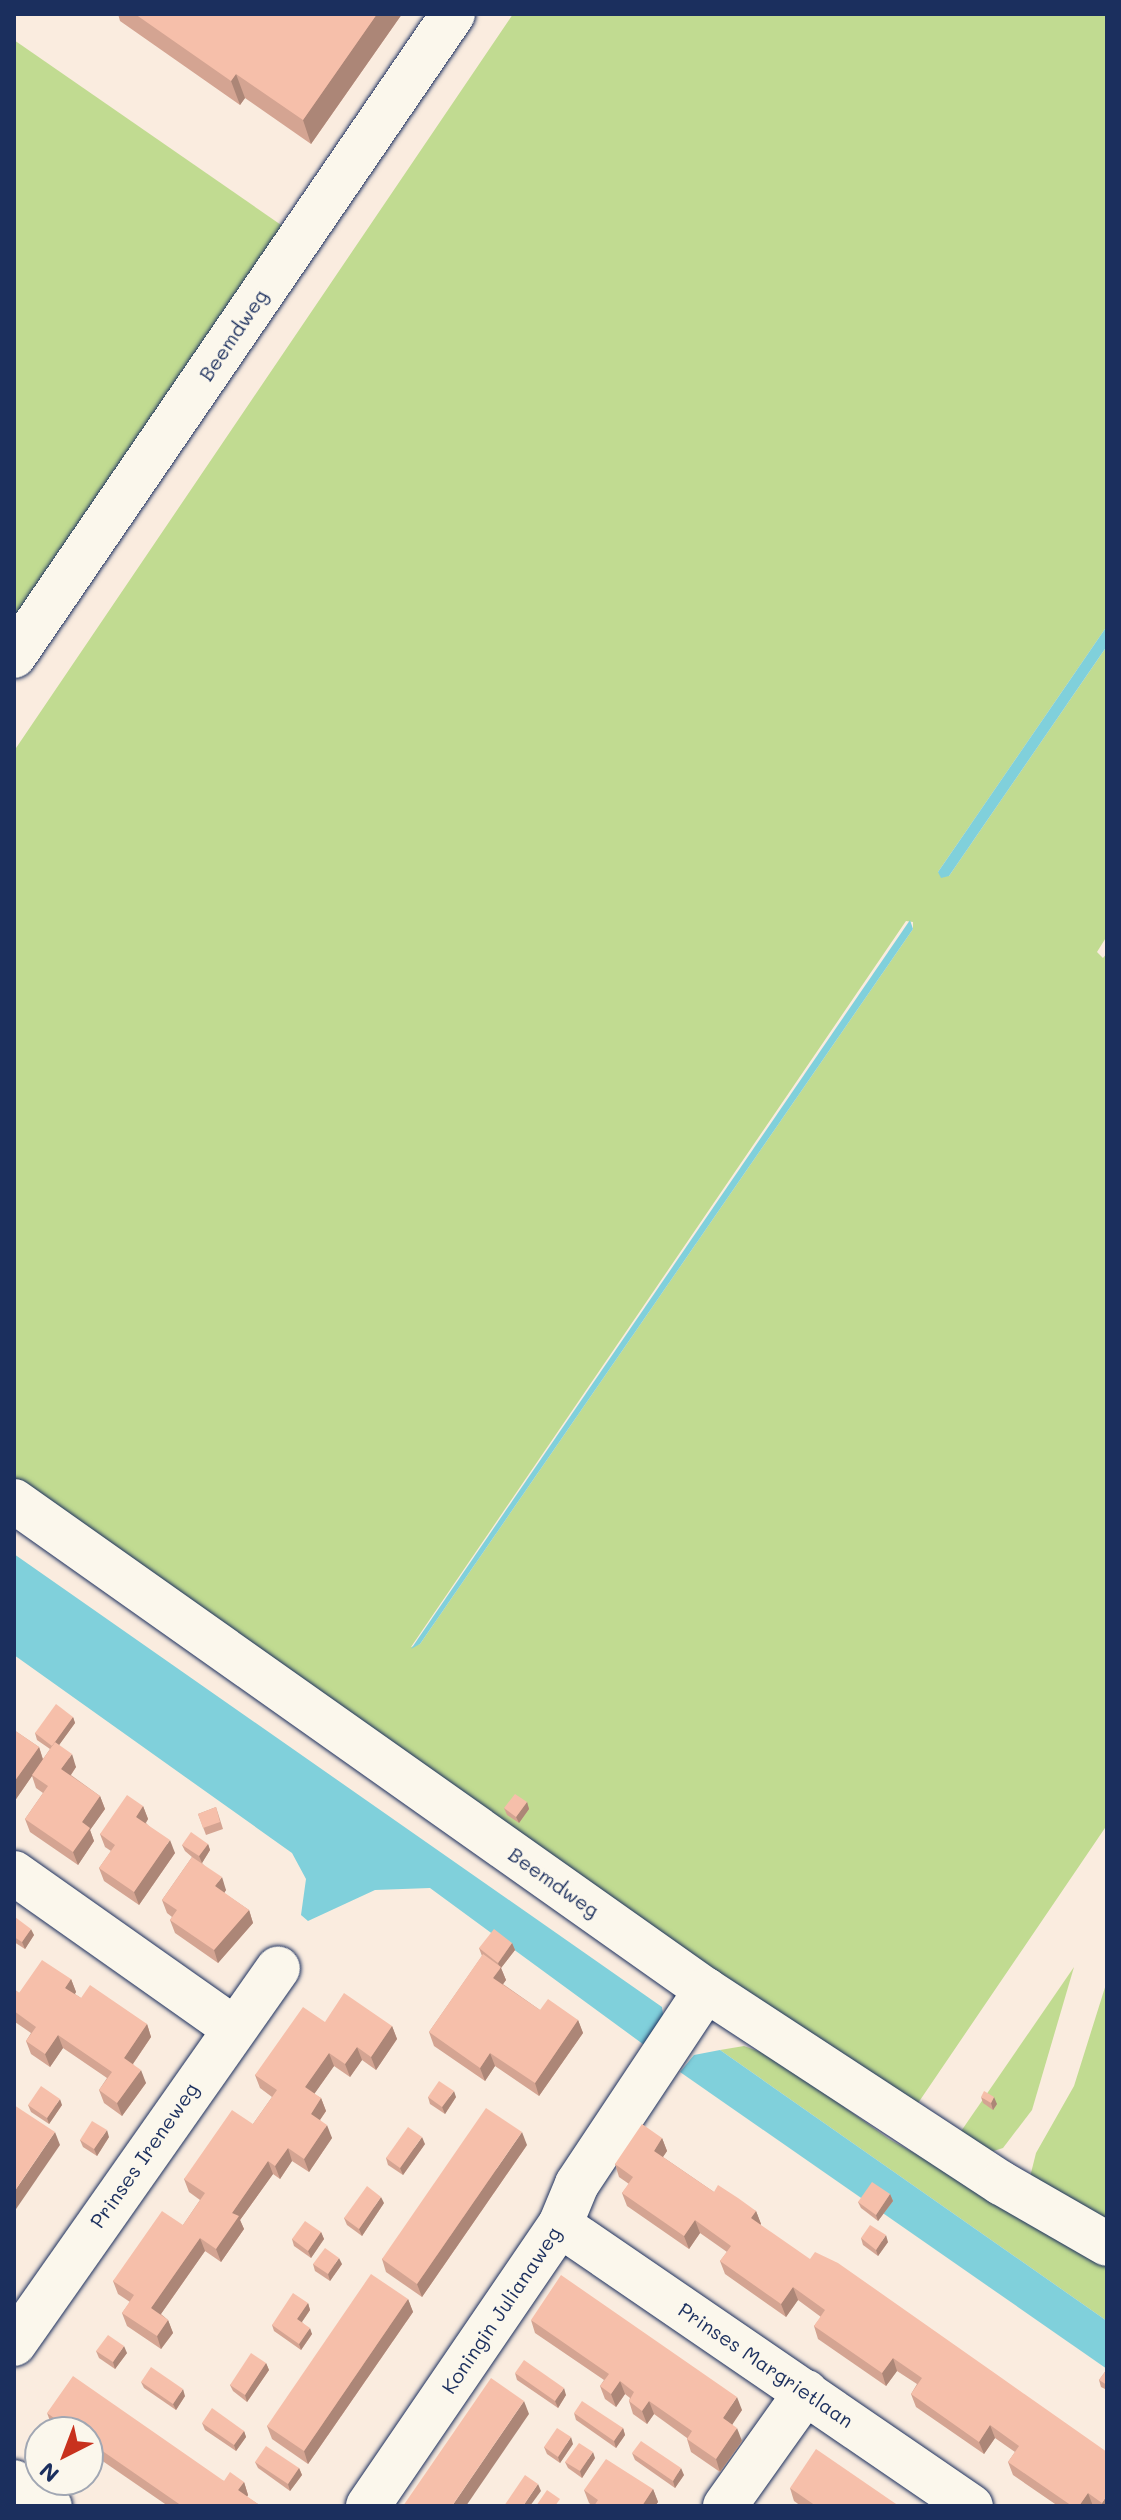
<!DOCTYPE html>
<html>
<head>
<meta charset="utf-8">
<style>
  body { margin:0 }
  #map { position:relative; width:1121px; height:2520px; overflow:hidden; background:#faecdf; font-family:Mali,sans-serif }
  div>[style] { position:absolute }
  .green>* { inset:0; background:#c1db91 }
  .water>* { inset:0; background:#80d0db }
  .roads { filter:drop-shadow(0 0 2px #1b2f5e) drop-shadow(0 0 2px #1b2f5e) }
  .minor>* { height:44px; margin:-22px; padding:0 22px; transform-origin:22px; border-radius:22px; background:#fbf7ec }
  .wall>* { inset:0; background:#d4a492 }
  .shaded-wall>* { inset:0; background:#ac8677 }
  .building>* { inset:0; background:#f6bfaa }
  span { translate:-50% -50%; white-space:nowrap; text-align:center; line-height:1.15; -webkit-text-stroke:6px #fbf7ec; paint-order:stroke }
  .street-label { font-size:20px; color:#1b2f5e }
  .frame { position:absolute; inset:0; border:16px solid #1b2f5e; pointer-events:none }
  .north { position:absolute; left:24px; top:2416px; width:80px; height:80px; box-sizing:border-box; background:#fbf7ec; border:2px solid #a1a7b3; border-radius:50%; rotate:222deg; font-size:22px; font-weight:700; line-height:32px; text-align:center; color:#1b2f5e }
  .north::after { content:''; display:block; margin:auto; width:28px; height:36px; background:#c8321e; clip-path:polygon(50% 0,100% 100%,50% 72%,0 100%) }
</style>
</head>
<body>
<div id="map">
  <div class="green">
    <i style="clip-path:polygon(evenodd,513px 14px,1107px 14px,1107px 626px,938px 872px,949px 876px,1107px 646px,1107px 936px,1097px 952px,1103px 958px,1107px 953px,1107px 1825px,912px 2112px,14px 1504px,14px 751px,513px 14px,906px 921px,913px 922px,913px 929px,420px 1644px,411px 1647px,906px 921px)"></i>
    <i style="clip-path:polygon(14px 40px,297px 236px,14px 652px)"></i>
    <i style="clip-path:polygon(1074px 1967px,1032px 2110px,1003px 2148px,978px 2156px,955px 2140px)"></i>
    <i style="clip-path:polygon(1107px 1981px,1107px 2236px,1030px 2177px,1036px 2153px,1074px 2086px)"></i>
    <i style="clip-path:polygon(744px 2046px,774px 2057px,889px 2139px,1107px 2261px,1107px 2321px,720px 2050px)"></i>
  </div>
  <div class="water">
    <i style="clip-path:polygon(1107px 626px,1107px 646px,949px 876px,941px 878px,938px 872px)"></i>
    <i style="clip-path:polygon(910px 920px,913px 929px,420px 1644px,411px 1649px)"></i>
    <i style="clip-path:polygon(14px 1554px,662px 2007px,664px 2021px,651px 2050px,430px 1888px,375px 1890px,308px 1921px,301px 1915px,306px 1879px,292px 1853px,14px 1655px)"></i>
    <i style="clip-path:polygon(720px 2050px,1107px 2321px,1107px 2369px,680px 2072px,694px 2055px)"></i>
  </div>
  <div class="roads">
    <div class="minor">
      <i style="left:14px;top:656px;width:778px;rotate:-55.64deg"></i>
      <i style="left:14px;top:1501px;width:847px;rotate:35.25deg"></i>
      <i style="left:706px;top:1990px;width:353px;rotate:33.2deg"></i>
      <i style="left:1001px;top:2183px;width:122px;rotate:29.9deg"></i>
      <i style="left:14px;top:1873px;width:267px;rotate:35.2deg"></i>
      <i style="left:560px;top:2225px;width:498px;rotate:34.4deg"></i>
      <i style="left:14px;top:2344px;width:459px;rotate:-54.9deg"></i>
      <i style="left:14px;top:2482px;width:43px;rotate:33.7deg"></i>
      <i style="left:368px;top:2506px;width:340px;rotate:-55.7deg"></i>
      <i style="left:560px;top:2225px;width:44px;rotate:-67.5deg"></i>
      <i style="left:577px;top:2184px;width:233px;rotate:-56.4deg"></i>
      <i style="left:725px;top:2506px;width:140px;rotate:-54.6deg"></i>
    </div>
  </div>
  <div class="wall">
    <i style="clip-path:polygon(118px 14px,402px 14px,311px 144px,245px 98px,240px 105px,120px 21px)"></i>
    <i style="clip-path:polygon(73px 1717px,75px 1723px,59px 1745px,76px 1767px,71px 1775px,100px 1796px,105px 1809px,90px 1830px,94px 1841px,78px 1865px,30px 1832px,25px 1819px,43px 1793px,36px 1788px,32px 1776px,14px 1802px,14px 1730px,39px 1747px,43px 1759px,50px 1749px,37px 1740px,35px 1733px)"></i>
    <i style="clip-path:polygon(527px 1802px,529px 1809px,519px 1823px,507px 1815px,504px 1808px)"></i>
    <i style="clip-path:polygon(143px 1806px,148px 1819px,146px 1823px,175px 1853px,139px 1905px,104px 1881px,99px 1868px,111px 1851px,105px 1847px,100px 1834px)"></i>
    <i style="clip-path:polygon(216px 1807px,223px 1829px,206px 1835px,198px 1814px)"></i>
    <i style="clip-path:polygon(208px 1844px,210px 1850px,202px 1863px,226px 1890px,224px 1893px,249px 1910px,253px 1923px,218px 1963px,175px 1933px,170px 1920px,172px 1917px,167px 1913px,162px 1900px,192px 1857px,185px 1851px,182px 1845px)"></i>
    <i style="clip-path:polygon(14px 1918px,34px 1935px,25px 1949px,14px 1942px)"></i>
    <i style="clip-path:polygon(512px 1943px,515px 1950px,501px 1968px,506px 1980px,503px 1984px,540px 2010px,578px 2020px,583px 2033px,539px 2096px,495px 2066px,485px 2081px,434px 2046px,429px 2032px,482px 1956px,479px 1948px)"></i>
    <i style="clip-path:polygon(71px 1979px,76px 1992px,75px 1994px,81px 1998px,147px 2024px,151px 2037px,133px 2064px,146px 2083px,122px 2116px,104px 2103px,99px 2090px,107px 2078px,63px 2048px,50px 2067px,31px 2054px,26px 2041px,31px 2033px,15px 2022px,14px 2023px,14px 1989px,19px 1993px)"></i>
    <i style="clip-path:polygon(325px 2022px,392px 2026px,397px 2039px,376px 2070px,362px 2060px,350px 2077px,334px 2066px,314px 2094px,321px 2098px,326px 2111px,320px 2120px,332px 2138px,309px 2172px,292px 2161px,280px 2179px,273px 2174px,240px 2220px,244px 2229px,221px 2262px,205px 2251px,161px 2314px,168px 2320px,173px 2333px,161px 2349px,127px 2326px,122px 2313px,130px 2302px,118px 2294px,113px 2281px,183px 2225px,200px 2200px,189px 2192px,184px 2179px,253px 2124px,272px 2097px,260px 2088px,255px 2075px)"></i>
    <i style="clip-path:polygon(428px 2097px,456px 2097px,445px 2114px,430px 2104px)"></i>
    <i style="clip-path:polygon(981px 2097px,997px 2104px,993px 2110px,983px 2103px)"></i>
    <i style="clip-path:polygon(28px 2105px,62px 2105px,49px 2124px,31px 2112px)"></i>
    <i style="clip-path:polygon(109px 2137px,97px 2156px,83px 2147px,80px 2140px)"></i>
    <i style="clip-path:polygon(662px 2138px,667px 2151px,663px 2157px,714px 2192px,756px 2211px,761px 2224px,760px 2225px,1107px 2506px,1058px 2506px,1013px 2475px,1008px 2462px,1015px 2452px,995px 2438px,984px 2454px,916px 2407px,911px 2394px,917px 2384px,897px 2371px,886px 2386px,818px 2339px,814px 2326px,821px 2317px,798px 2300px,786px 2317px,725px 2274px,720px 2261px,727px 2252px,700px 2233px,689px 2249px,627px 2206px,622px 2193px,629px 2184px,619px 2177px,615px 2164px)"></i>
    <i style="clip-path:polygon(425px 2144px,403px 2175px,388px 2165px,386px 2158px)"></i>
    <i style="clip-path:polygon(527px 2145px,422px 2297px,386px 2272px,382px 2259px)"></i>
    <i style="clip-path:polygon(890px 2194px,893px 2201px,878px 2221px,861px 2208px,858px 2202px)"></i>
    <i style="clip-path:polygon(384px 2203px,362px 2236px,347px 2225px,344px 2218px)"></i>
    <i style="clip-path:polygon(321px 2232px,324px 2239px,311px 2258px,294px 2246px,292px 2239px)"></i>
    <i style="clip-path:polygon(861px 2238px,888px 2242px,878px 2256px,863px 2245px)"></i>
    <i style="clip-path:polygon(313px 2264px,342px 2264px,330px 2281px,315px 2271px)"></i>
    <i style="clip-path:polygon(408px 2299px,413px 2312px,308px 2464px,272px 2439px,267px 2426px)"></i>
    <i style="clip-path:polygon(308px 2303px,310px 2310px,302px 2322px,312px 2334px,301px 2350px,274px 2331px,272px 2325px)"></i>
    <i style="clip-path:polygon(531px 2320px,742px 2410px,732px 2424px,742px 2441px,720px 2472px,691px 2452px,687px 2439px,687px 2438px,654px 2414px,647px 2424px,633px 2414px,629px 2401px,630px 2398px,625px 2394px,616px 2407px,605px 2399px,600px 2386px,604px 2380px,535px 2333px)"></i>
    <i style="clip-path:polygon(96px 2351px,127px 2353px,115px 2369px,99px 2358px)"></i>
    <i style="clip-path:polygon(266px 2363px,269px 2370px,247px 2402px,233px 2391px,230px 2385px)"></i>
    <i style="clip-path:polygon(1107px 2369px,1107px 2390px,1101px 2387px,1099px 2380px)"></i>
    <i style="clip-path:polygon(515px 2373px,566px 2395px,558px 2408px,517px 2380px)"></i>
    <i style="clip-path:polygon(141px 2382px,185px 2396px,176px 2410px,144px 2388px)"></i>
    <i style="clip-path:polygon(47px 2413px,224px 2481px,244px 2482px,248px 2495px,247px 2497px,261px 2506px,168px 2506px,88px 2451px,88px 2432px,60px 2432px,52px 2426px)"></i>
    <i style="clip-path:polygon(574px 2413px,623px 2428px,625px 2435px,616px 2448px,576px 2420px)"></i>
    <i style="clip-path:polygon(202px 2423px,244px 2431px,246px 2437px,236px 2451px,205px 2430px)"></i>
    <i style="clip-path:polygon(573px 2444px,560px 2463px,547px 2454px,544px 2447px)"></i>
    <i style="clip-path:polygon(632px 2453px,684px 2475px,675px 2488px,635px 2460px)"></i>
    <i style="clip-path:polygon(595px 2458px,582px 2478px,568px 2468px,565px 2462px)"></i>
    <i style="clip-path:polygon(255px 2462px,299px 2468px,302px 2475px,290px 2491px,258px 2468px)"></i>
    <i style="clip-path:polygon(790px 2488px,899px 2506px,801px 2506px,794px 2501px)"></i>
    <i style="clip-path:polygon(653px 2489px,658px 2502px,655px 2506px,593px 2506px,589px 2503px,584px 2490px)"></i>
  </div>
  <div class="shaded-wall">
    <i style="clip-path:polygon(377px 14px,402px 14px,311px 144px,303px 120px)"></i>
    <i style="clip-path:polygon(236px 74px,245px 98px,240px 105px,231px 81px)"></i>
    <i style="clip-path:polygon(73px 1717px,75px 1723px,54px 1752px,52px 1746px)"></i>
    <i style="clip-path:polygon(39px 1747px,43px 1760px,14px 1802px,14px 1782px)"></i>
    <i style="clip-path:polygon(72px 1754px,76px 1767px,66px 1782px,61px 1769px)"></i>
    <i style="clip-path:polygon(100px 1796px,105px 1809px,90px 1830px,94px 1841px,78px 1865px,73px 1852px,82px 1822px)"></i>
    <i style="clip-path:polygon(527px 1802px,529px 1809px,519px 1823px,516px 1817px)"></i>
    <i style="clip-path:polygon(143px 1806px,148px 1819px,141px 1830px,136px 1817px)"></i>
    <i style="clip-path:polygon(170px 1840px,175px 1853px,139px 1905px,134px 1892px)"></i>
    <i style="clip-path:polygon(208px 1844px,210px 1850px,202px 1863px,199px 1856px)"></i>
    <i style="clip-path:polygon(222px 1877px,226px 1890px,220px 1900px,215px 1886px)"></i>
    <i style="clip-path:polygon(249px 1910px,253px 1923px,218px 1963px,214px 1950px)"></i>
    <i style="clip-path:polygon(31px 1929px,34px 1935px,25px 1949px,22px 1942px)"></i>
    <i style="clip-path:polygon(512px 1943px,515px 1950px,501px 1968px,506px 1980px,498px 1991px,493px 1978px,500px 1969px,498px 1963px)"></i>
    <i style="clip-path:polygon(71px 1979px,76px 1992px,70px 2001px,65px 1988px)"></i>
    <i style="clip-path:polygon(578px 2020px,583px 2033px,539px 2096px,535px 2083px)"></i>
    <i style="clip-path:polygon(147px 2024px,151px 2037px,128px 2071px,124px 2058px)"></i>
    <i style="clip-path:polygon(392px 2026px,397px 2039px,376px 2070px,371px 2057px)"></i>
    <i style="clip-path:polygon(58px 2035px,63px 2048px,50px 2067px,45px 2054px)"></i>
    <i style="clip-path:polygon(357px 2047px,362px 2060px,350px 2077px,345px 2064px)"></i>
    <i style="clip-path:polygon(329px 2053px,334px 2066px,310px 2100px,305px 2087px)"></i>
    <i style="clip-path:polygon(490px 2053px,495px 2066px,485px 2081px,480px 2068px)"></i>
    <i style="clip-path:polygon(141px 2070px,146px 2083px,122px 2116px,117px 2103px)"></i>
    <i style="clip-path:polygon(454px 2091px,456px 2097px,445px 2114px,442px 2107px)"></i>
    <i style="clip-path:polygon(994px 2097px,997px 2104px,993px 2110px,991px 2103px)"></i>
    <i style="clip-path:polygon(321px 2098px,326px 2111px,315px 2127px,311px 2114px)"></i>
    <i style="clip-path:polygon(60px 2099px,62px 2105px,49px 2124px,47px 2118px)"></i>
    <i style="clip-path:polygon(327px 2125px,332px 2138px,309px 2172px,304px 2159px)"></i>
    <i style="clip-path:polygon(107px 2130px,109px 2137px,97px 2156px,94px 2149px)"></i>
    <i style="clip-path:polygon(55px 2132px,60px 2145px,14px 2212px,14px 2192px)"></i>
    <i style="clip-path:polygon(522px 2132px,527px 2145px,422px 2297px,417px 2284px)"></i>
    <i style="clip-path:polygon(422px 2137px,425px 2144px,403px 2175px,400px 2168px)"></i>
    <i style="clip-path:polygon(662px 2138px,667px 2151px,658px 2164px,654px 2151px)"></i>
    <i style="clip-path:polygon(288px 2148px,292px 2161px,280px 2179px,275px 2166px)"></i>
    <i style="clip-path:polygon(268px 2161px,273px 2174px,240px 2220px,244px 2229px,221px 2262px,216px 2249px,232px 2213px)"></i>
    <i style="clip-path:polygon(890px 2194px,893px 2201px,878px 2221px,876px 2215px)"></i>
    <i style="clip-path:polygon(381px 2197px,384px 2203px,362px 2236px,359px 2229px)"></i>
    <i style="clip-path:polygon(756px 2211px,761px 2224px,755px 2231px,751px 2218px)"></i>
    <i style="clip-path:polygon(695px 2220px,700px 2233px,689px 2249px,684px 2236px)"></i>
    <i style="clip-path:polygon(321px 2232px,324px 2239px,311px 2258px,308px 2251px)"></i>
    <i style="clip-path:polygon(886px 2235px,888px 2242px,878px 2256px,876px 2250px)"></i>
    <i style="clip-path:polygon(200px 2238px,205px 2251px,156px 2321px,151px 2308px)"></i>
    <i style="clip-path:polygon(339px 2258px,342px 2264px,330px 2281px,328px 2274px)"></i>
    <i style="clip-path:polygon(793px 2287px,798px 2300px,786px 2317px,781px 2304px)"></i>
    <i style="clip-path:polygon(408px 2299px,413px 2312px,308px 2464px,304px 2451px)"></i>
    <i style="clip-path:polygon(308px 2303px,310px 2310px,299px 2326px,297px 2319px)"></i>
    <i style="clip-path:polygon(168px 2320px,173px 2333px,161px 2349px,157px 2336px)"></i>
    <i style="clip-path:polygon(310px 2328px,312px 2334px,301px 2350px,299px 2344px)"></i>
    <i style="clip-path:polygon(124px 2346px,127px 2353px,115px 2369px,113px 2362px)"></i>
    <i style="clip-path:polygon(893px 2358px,897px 2371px,886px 2386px,882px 2373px)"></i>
    <i style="clip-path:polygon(266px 2363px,269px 2370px,247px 2402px,245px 2395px)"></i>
    <i style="clip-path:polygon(620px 2381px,625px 2394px,616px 2407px,611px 2394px)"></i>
    <i style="clip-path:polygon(564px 2388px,566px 2395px,558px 2408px,555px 2401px)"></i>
    <i style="clip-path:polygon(183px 2389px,185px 2396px,176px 2410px,173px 2404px)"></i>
    <i style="clip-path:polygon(737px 2397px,742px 2410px,728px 2431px,723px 2418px)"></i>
    <i style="clip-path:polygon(524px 2401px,529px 2414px,466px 2506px,452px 2506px)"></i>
    <i style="clip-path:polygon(649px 2401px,654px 2414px,647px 2424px,642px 2411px)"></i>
    <i style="clip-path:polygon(990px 2425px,995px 2438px,984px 2454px,979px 2442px)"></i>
    <i style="clip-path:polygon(623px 2428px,625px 2435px,616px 2448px,614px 2441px)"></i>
    <i style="clip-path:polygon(737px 2428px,742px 2441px,720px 2472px,716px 2459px)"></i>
    <i style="clip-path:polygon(244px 2431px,246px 2437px,236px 2451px,234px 2445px)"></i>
    <i style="clip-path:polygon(571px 2437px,573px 2444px,560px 2463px,558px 2457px)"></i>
    <i style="clip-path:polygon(593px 2452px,595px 2458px,582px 2478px,580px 2471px)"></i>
    <i style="clip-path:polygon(299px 2468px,302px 2475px,290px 2491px,288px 2484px)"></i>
    <i style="clip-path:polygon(681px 2468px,684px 2475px,675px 2488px,673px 2481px)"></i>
    <i style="clip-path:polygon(244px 2482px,248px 2495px,243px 2503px,238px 2490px)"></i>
    <i style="clip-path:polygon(538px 2484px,541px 2491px,530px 2506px,523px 2506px)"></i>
    <i style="clip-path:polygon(653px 2489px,658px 2502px,655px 2506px,642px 2506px)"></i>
    <i style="clip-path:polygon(1088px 2493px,1093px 2506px,1079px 2506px)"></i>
    <i style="clip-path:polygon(1107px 2495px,1107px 2506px,1103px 2506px,1102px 2503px)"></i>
  </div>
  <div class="building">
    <i style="clip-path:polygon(135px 14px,377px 14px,303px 120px,236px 74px,231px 81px)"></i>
    <i style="clip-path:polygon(56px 1704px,73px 1717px,52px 1746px,35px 1733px)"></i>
    <i style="clip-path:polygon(14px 1730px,39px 1747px,14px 1782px)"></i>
    <i style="clip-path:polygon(55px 1742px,72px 1754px,61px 1769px,100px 1796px,82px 1822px,90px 1828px,73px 1852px,25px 1819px,48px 1786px,32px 1775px)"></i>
    <i style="clip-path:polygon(515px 1794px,527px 1802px,516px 1817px,504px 1808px)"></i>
    <i style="clip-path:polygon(127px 1795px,143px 1806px,136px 1817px,170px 1840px,134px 1892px,99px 1868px,115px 1845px,100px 1834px)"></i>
    <i style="clip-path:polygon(216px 1807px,220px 1822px,203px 1828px,198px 1814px)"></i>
    <i style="clip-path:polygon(191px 1832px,208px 1844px,199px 1856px,182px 1845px)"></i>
    <i style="clip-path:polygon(192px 1857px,222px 1877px,215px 1886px,249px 1910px,214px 1950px,170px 1920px,177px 1910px,162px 1900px)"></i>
    <i style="clip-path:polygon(15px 1917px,31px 1929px,22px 1942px,14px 1937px,14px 1918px)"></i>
    <i style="clip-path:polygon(494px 1929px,512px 1943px,498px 1963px,479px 1948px)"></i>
    <i style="clip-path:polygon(483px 1954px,501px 1967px,493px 1978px,540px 2010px,548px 1999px,578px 2020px,535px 2083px,490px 2053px,480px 2068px,429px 2032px)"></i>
    <i style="clip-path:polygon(42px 1960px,71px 1979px,65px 1988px,81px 1998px,90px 1985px,147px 2024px,124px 2058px,141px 2070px,117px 2103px,99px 2090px,112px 2072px,58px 2035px,45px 2054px,26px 2041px,36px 2027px,14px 2011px,14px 1989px,19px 1993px)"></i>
    <i style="clip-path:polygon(344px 1993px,392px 2026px,371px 2057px,357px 2047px,345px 2064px,329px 2053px,305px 2087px,321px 2098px,311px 2114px,327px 2125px,304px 2159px,288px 2148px,275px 2166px,268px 2161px,232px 2213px,239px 2216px,216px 2249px,200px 2238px,151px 2308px,168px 2320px,157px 2336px,122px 2313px,134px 2295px,113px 2281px,162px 2211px,183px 2225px,205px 2193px,184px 2179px,232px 2110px,253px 2124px,277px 2090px,255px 2075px,303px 2007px,325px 2022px)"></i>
    <i style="clip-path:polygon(439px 2081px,454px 2091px,442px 2107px,428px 2097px)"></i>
    <i style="clip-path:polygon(41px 2086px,60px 2099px,47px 2118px,28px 2105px)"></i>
    <i style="clip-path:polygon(984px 2091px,994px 2097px,991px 2103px,981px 2097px)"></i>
    <i style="clip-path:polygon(14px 2105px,55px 2132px,14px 2192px)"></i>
    <i style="clip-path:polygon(486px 2108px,522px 2132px,417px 2284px,382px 2259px)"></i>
    <i style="clip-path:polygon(92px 2121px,107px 2130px,94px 2149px,80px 2140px)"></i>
    <i style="clip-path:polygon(642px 2124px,662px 2138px,654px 2151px,714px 2192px,718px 2185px,738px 2198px,756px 2211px,751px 2218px,810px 2259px,815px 2252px,838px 2263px,1107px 2452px,1107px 2495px,1102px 2503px,1088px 2493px,1079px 2506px,1072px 2506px,1008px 2462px,1019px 2446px,990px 2425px,979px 2442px,911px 2394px,922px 2378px,893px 2358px,882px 2373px,814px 2326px,825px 2310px,793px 2287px,781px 2304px,720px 2261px,731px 2246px,695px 2220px,684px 2236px,622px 2193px,633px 2177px,615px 2164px)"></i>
    <i style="clip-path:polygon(408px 2127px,422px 2137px,400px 2168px,386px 2158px)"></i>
    <i style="clip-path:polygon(872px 2182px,890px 2194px,876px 2215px,858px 2202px)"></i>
    <i style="clip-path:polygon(367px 2186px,381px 2197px,359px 2229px,344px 2218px)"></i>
    <i style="clip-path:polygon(305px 2221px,321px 2232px,308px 2251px,292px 2239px)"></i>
    <i style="clip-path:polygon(870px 2225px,886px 2235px,876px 2250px,861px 2238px)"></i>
    <i style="clip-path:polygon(325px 2248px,339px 2258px,328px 2274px,313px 2264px)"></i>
    <i style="clip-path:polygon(371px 2274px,408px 2299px,304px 2451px,267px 2426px)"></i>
    <i style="clip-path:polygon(561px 2275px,737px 2397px,723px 2418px,737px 2428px,716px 2459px,687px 2439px,692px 2431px,649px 2401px,642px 2411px,629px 2401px,634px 2392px,620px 2381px,611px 2394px,600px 2386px,609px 2374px,531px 2320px)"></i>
    <i style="clip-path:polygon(293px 2293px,308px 2303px,297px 2319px,310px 2328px,299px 2344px,272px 2325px)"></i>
    <i style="clip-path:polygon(108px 2335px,124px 2346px,113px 2362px,96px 2351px)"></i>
    <i style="clip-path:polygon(251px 2353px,266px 2363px,245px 2395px,230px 2385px)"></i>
    <i style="clip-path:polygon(524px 2360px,564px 2388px,555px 2401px,515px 2373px)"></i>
    <i style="clip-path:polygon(151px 2367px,183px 2389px,173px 2404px,141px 2382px)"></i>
    <i style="clip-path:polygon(1107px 2369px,1107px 2385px,1099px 2380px)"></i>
    <i style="clip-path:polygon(73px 2376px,224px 2481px,230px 2472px,244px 2482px,238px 2490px,261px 2506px,182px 2506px,88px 2441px,88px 2432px,74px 2432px,47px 2413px)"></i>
    <i style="clip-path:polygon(491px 2378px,524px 2401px,452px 2506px,403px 2506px)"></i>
    <i style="clip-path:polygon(582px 2401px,623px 2428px,614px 2441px,574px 2413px)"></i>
    <i style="clip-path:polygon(212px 2408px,244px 2431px,234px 2445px,202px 2423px)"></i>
    <i style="clip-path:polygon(557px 2428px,571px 2437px,558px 2457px,544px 2447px)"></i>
    <i style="clip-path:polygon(641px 2441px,681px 2468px,673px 2481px,632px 2453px)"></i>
    <i style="clip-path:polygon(579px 2443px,593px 2452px,580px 2471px,565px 2462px)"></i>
    <i style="clip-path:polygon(266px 2446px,299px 2468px,288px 2484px,255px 2462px)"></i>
    <i style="clip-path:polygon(816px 2449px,899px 2506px,816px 2506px,790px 2488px)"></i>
    <i style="clip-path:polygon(606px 2459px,653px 2489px,642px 2506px,594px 2506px,598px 2500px,584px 2490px)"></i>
    <i style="clip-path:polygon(525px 2475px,538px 2484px,523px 2506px,504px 2506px)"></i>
    <i style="clip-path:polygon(547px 2490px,560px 2499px,555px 2506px,536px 2506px)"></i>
  </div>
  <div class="street-label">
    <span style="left:233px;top:335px;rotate:-56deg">Beemdweg</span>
    <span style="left:554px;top:1882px;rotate:35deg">Beemdweg</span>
    <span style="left:144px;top:2155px;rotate:-55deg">Prinses Ireneweg</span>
    <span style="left:501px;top:2310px;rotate:-56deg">Koningin Julianaweg</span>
    <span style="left:766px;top:2365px;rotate:34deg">Prinses Margrietlaan</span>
  </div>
  <div class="frame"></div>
  <div class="north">N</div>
</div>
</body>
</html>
